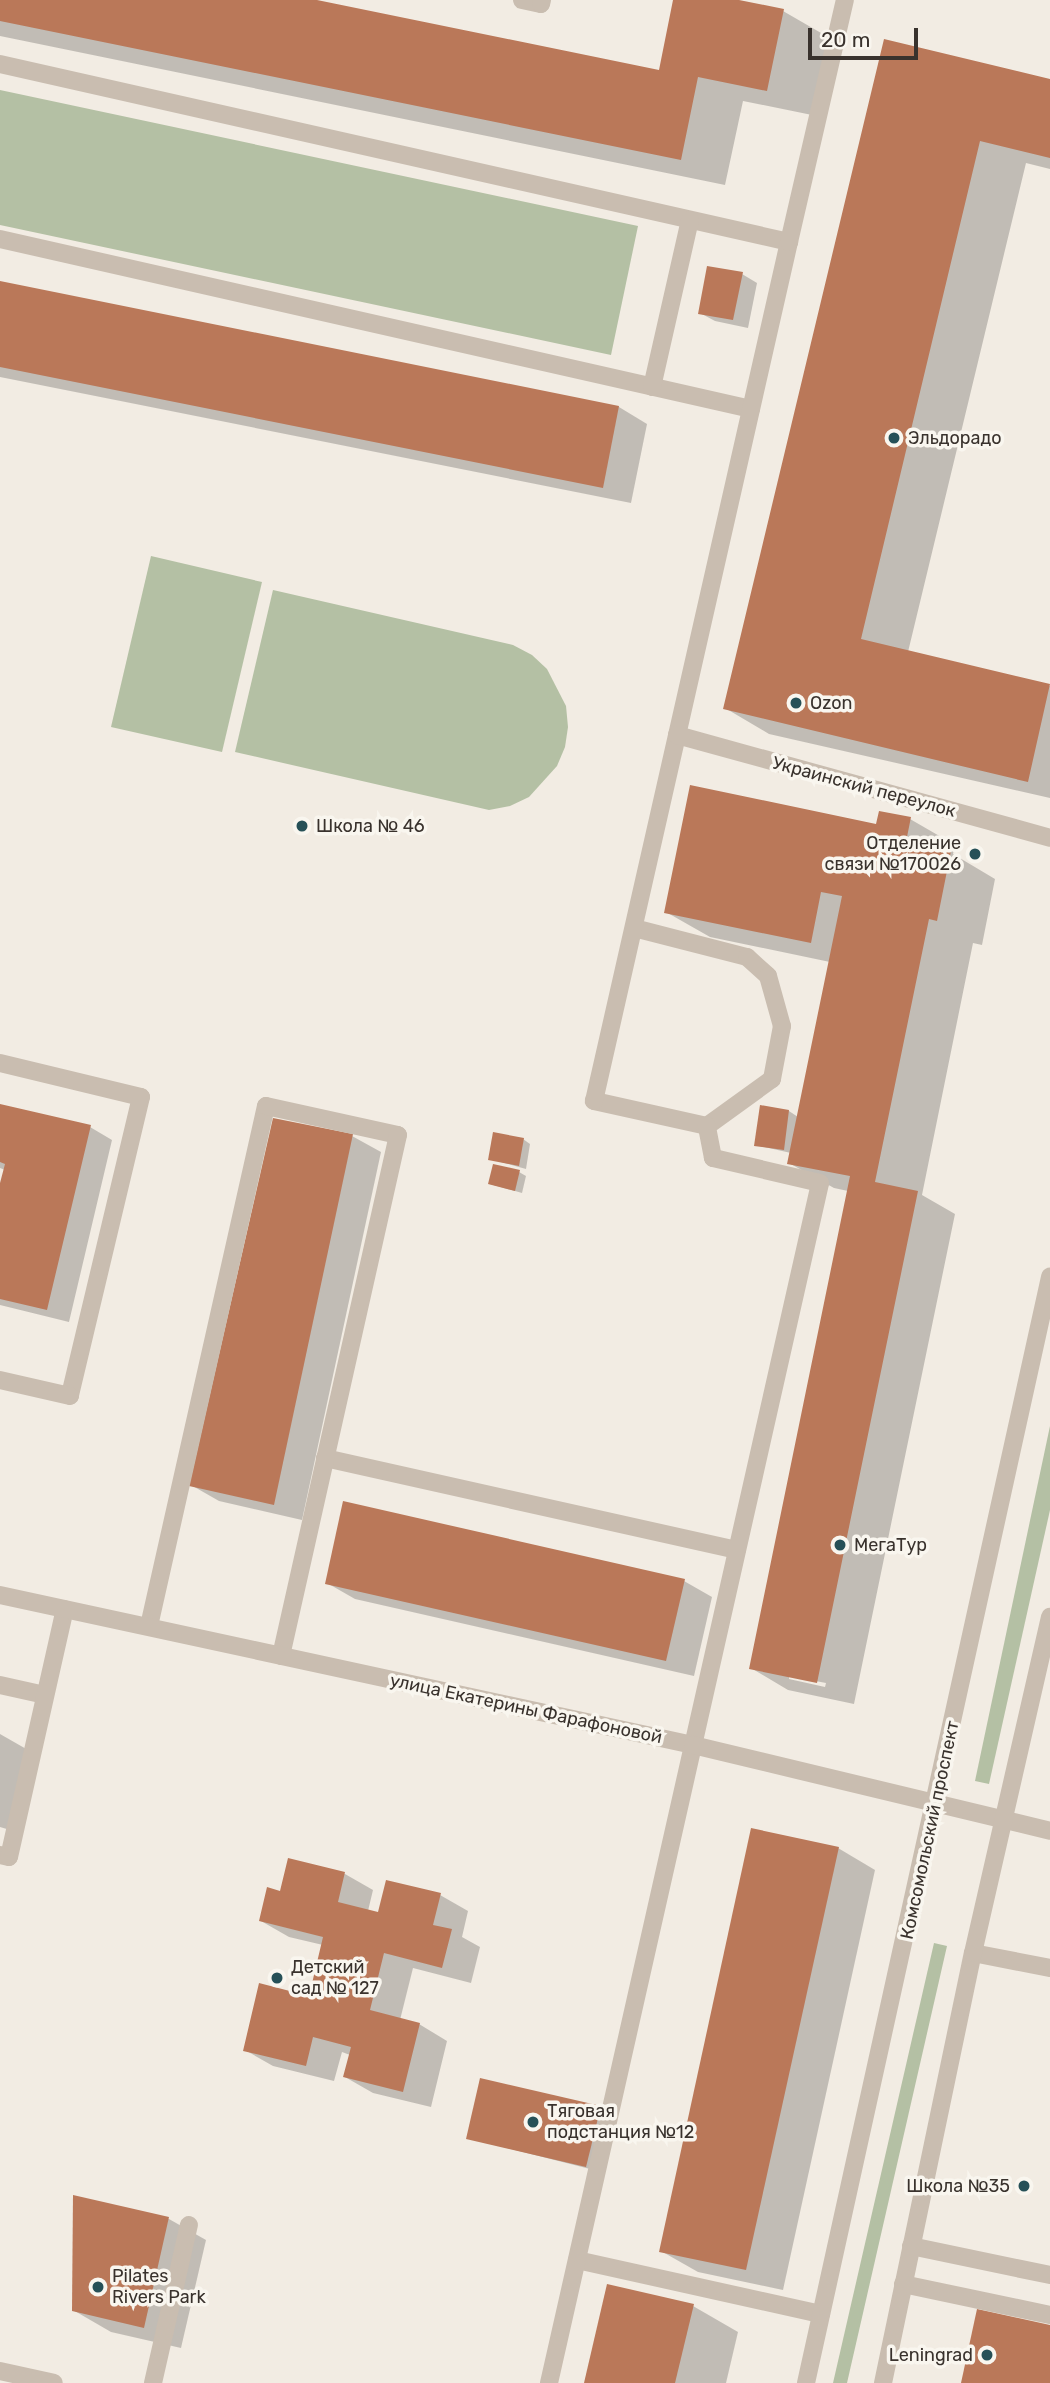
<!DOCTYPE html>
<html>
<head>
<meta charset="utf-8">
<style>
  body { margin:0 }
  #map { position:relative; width:1050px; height:2383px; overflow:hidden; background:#f2ece3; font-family:Rubik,sans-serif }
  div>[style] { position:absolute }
  .green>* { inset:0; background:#b4c0a4 }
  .shadow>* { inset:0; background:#0003 }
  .building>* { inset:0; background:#ba7859 }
  .service>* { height:18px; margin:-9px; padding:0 9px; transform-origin:9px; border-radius:9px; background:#c9bdb0 }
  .minor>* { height:18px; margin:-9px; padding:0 9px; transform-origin:9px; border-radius:9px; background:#c9bdb0 }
  .tertiary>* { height:18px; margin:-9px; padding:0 9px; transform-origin:9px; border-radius:9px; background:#c9bdb0 }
  .dots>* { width:19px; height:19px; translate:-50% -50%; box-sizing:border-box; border:4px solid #f9f6ef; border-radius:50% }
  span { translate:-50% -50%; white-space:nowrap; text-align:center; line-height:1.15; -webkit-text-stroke:7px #f9f6ef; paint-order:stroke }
  .poi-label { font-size:18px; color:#39322d }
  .left { translate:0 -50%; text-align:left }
  .right { translate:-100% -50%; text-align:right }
  .street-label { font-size:18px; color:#39322d }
  .scale { position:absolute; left:808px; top:28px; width:110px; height:32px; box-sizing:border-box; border:4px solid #39322d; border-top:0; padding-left:9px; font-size:21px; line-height:24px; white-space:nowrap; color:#39322d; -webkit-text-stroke:5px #f9f6ef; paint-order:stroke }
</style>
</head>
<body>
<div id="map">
  <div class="green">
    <i style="clip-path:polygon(0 90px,638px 226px,611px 355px,0 225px)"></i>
    <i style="clip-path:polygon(151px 556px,262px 582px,222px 752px,111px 727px)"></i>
    <i style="clip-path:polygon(273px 590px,513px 645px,532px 655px,547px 669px,566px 706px,568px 727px,565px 747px,557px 766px,529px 797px,510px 806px,489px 810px,235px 752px)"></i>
    <i style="clip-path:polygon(1050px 1426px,1050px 1510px,989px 1784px,975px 1781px)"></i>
    <i style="clip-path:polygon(934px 1943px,947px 1946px,847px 2383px,833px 2383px)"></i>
  </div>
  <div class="shadow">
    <i style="clip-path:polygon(0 0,308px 0,660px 72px,675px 0,730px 0,783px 11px,828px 37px,812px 115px,743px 101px,725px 185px,0 36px)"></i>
    <i style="clip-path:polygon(885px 41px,1050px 80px,1050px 169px,1026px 163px,908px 652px,1050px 686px,1050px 798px,769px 734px,725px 708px)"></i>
    <i style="clip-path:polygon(742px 274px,757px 283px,748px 328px,715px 321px,700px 313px)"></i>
    <i style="clip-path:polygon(0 283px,619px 407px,647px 424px,631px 503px,0 377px)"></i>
    <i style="clip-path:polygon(evenodd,910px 819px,955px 845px,953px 854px,995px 879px,982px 945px,973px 943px,922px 1195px,955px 1214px,854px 1704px,788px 1690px,751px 1668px,848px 1191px,834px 1188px,789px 1163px,791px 1153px,755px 1145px,761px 1107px,789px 1111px,798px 1117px,830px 962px,710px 937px,666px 912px,878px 826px,910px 819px,789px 1676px,826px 1683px,825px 1687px,789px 1679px,789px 1676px)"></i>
    <i style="clip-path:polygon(0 1106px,90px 1127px,112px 1140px,69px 1322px,0 1305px,0 1190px,5px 1170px,0 1168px)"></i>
    <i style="clip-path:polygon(352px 1136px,381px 1152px,302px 1520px,219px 1501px,191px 1485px)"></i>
    <i style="clip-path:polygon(523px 1139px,530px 1144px,526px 1169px,490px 1159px)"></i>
    <i style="clip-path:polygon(519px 1172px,526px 1176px,522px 1193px,490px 1184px)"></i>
    <i style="clip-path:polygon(684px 1581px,712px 1597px,694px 1676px,355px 1599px,327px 1583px)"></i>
    <i style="clip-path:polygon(0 1734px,28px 1750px,10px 1830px,0 1827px)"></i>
    <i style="clip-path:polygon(838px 1848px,875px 1870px,783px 2290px,698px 2272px,661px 2251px)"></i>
    <i style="clip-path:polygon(289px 1860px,345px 1874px,373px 1890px,368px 1911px,379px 1914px,440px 1895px,468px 1911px,462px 1937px,480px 1947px,471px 1983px,413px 1968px,400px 2020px,419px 2024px,447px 2041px,431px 2107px,373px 2093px,345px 2077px,350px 2055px,342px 2052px,334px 2081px,273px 2066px,245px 2050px,310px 1998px,323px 1945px,289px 1937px,261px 1921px,281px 1893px)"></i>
    <i style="clip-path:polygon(600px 2107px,607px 2111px,594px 2170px,468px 2138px)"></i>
    <i style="clip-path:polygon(75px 2197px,169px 2219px,206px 2240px,181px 2348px,111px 2332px,73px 2310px)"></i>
    <i style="clip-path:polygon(693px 2306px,738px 2332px,726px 2383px,585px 2383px)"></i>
  </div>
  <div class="building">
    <i style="clip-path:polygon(0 0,317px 0,659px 70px,673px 0,739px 0,784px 9px,767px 91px,698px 77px,681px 160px,0 21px)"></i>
    <i style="clip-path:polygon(884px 39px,1050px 79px,1050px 158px,980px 141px,861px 639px,1050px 684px,1028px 782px,723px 709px)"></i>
    <i style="clip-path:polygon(707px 266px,743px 272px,733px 320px,698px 314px)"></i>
    <i style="clip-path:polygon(0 281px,619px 406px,603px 488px,0 367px)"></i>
    <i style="clip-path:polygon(690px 785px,876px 824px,879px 811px,911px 817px,906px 842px,951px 851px,937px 921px,929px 919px,875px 1182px,918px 1191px,817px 1683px,749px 1669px,850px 1176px,787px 1164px,842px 896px,821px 892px,811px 943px,664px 913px)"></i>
    <i style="clip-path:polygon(0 1104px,91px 1125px,47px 1310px,0 1299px,0 1183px,5px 1164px,0 1162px)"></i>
    <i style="clip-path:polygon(760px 1105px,789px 1110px,784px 1150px,754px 1146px)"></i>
    <i style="clip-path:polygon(273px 1118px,353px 1134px,274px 1505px,189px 1486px)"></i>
    <i style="clip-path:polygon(493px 1132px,524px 1138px,519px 1166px,488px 1160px)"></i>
    <i style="clip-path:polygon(493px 1164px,520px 1170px,515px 1191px,488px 1184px)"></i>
    <i style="clip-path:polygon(343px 1501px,685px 1579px,666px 1661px,325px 1584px)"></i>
    <i style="clip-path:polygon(751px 1828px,839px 1847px,746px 2270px,659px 2252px)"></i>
    <i style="clip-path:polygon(288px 1858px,345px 1872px,338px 1902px,378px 1912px,386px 1880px,441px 1893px,433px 1925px,452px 1929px,442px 1968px,384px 1953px,370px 2010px,420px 2023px,403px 2092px,343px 2077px,351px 2047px,313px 2037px,306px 2066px,243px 2051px,259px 1983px,309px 1996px,323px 1937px,259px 1921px,267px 1887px,280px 1891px)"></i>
    <i style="clip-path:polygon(480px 2078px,601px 2106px,586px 2167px,466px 2139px)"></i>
    <i style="clip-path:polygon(73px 2195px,169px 2217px,144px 2328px,72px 2311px)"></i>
    <i style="clip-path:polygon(607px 2284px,694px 2304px,675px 2383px,584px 2383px)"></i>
    <i style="clip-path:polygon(977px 2309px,1050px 2325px,1050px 2383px,961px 2383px)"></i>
  </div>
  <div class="service">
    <i style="left:522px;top:0;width:19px;rotate:12deg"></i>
    <i style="left:541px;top:4px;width:4px;rotate:-76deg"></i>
    <i style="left:0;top:64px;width:809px;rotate:12.71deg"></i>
    <i style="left:0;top:239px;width:770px;rotate:12.75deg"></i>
    <i style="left:652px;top:387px;width:171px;rotate:-77.2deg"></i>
    <i style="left:634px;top:928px;width:117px;rotate:14.4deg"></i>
    <i style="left:747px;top:957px;width:28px;rotate:42deg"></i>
    <i style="left:768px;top:976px;width:52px;rotate:74.4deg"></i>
    <i style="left:782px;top:1026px;width:54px;rotate:100.7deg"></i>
    <i style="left:772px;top:1079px;width:80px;rotate:144.1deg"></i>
    <i style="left:707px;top:1126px;width:116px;rotate:-167.5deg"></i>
    <i style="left:594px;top:1101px;width:881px;rotate:-77.21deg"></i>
    <i style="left:789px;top:242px;width:248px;rotate:-77deg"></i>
    <i style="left:0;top:1063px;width:145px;rotate:13.6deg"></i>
    <i style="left:141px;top:1097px;width:307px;rotate:103.4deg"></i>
    <i style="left:70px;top:1396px;width:72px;rotate:-167.1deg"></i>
    <i style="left:325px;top:1458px;width:422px;rotate:12.6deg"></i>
    <i style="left:149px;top:1626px;width:533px;rotate:-77.32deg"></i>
    <i style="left:266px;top:1106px;width:135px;rotate:12.4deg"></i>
    <i style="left:398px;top:1135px;width:534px;rotate:102.66deg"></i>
    <i style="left:0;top:1685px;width:46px;rotate:12.5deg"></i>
    <i style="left:0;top:1855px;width:9px;rotate:13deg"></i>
    <i style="left:9px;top:1857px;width:254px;rotate:-77.3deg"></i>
    <i style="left:973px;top:1953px;width:78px;rotate:11deg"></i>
    <i style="left:911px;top:2246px;width:142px;rotate:11.8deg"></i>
    <i style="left:577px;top:2260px;width:250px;rotate:12.5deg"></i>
    <i style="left:903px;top:2284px;width:150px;rotate:11.9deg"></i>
    <i style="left:153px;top:2383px;width:162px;rotate:-77.2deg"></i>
    <i style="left:549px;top:2383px;width:1230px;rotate:-77.27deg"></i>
    <i style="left:820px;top:1183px;width:110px;rotate:-166.8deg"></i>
    <i style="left:713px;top:1158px;width:33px;rotate:-101deg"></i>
  </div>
  <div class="minor">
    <i style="left:677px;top:735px;width:387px;rotate:15.4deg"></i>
    <i style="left:0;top:1595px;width:709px;rotate:12.21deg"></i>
    <i style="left:693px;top:1745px;width:367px;rotate:13.5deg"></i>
    <i style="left:0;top:2371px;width:55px;rotate:12.5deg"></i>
  </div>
  <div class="tertiary">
    <i style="left:806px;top:2383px;width:1133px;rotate:-77.56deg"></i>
    <i style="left:883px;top:2383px;width:439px;rotate:-78.2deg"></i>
    <i style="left:973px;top:1953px;width:345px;rotate:-77.1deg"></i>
  </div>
  <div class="dots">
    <i style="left:894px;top:438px;background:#265057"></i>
    <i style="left:796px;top:703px;background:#265057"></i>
    <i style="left:302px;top:826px;background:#265057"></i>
    <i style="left:975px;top:854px;background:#265057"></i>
    <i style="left:840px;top:1545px;background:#265057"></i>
    <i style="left:277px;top:1978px;background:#265057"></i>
    <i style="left:533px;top:2122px;background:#265057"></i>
    <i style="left:1024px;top:2186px;background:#265057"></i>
    <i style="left:98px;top:2287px;background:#265057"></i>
    <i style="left:987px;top:2355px;background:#265057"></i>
  </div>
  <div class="poi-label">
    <span class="left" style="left:908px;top:438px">Эльдорадо</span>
    <span class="left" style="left:810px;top:703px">Ozon</span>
    <span class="left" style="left:316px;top:826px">Школа № 46</span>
    <span class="right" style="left:961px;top:854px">Отделение<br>связи №170026</span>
    <span class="left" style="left:854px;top:1545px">МегаТур</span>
    <span class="left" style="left:291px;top:1978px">Детский<br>сад № 127</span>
    <span class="left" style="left:547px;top:2122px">Тяговая<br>подстанция №12</span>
    <span class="right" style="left:1010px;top:2186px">Школа №35</span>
    <span class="left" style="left:112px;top:2287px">Pilates<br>Rivers Park</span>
    <span class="right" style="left:973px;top:2355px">Leningrad</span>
  </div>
  <div class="street-label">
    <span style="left:864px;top:787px;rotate:15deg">Украинский переулок</span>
    <span style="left:526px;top:1709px;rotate:12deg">улица Екатерины Фарафоновой</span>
    <span style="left:930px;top:1830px;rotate:-78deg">Комсомольский проспект</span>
  </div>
  <div class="scale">20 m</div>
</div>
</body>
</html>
